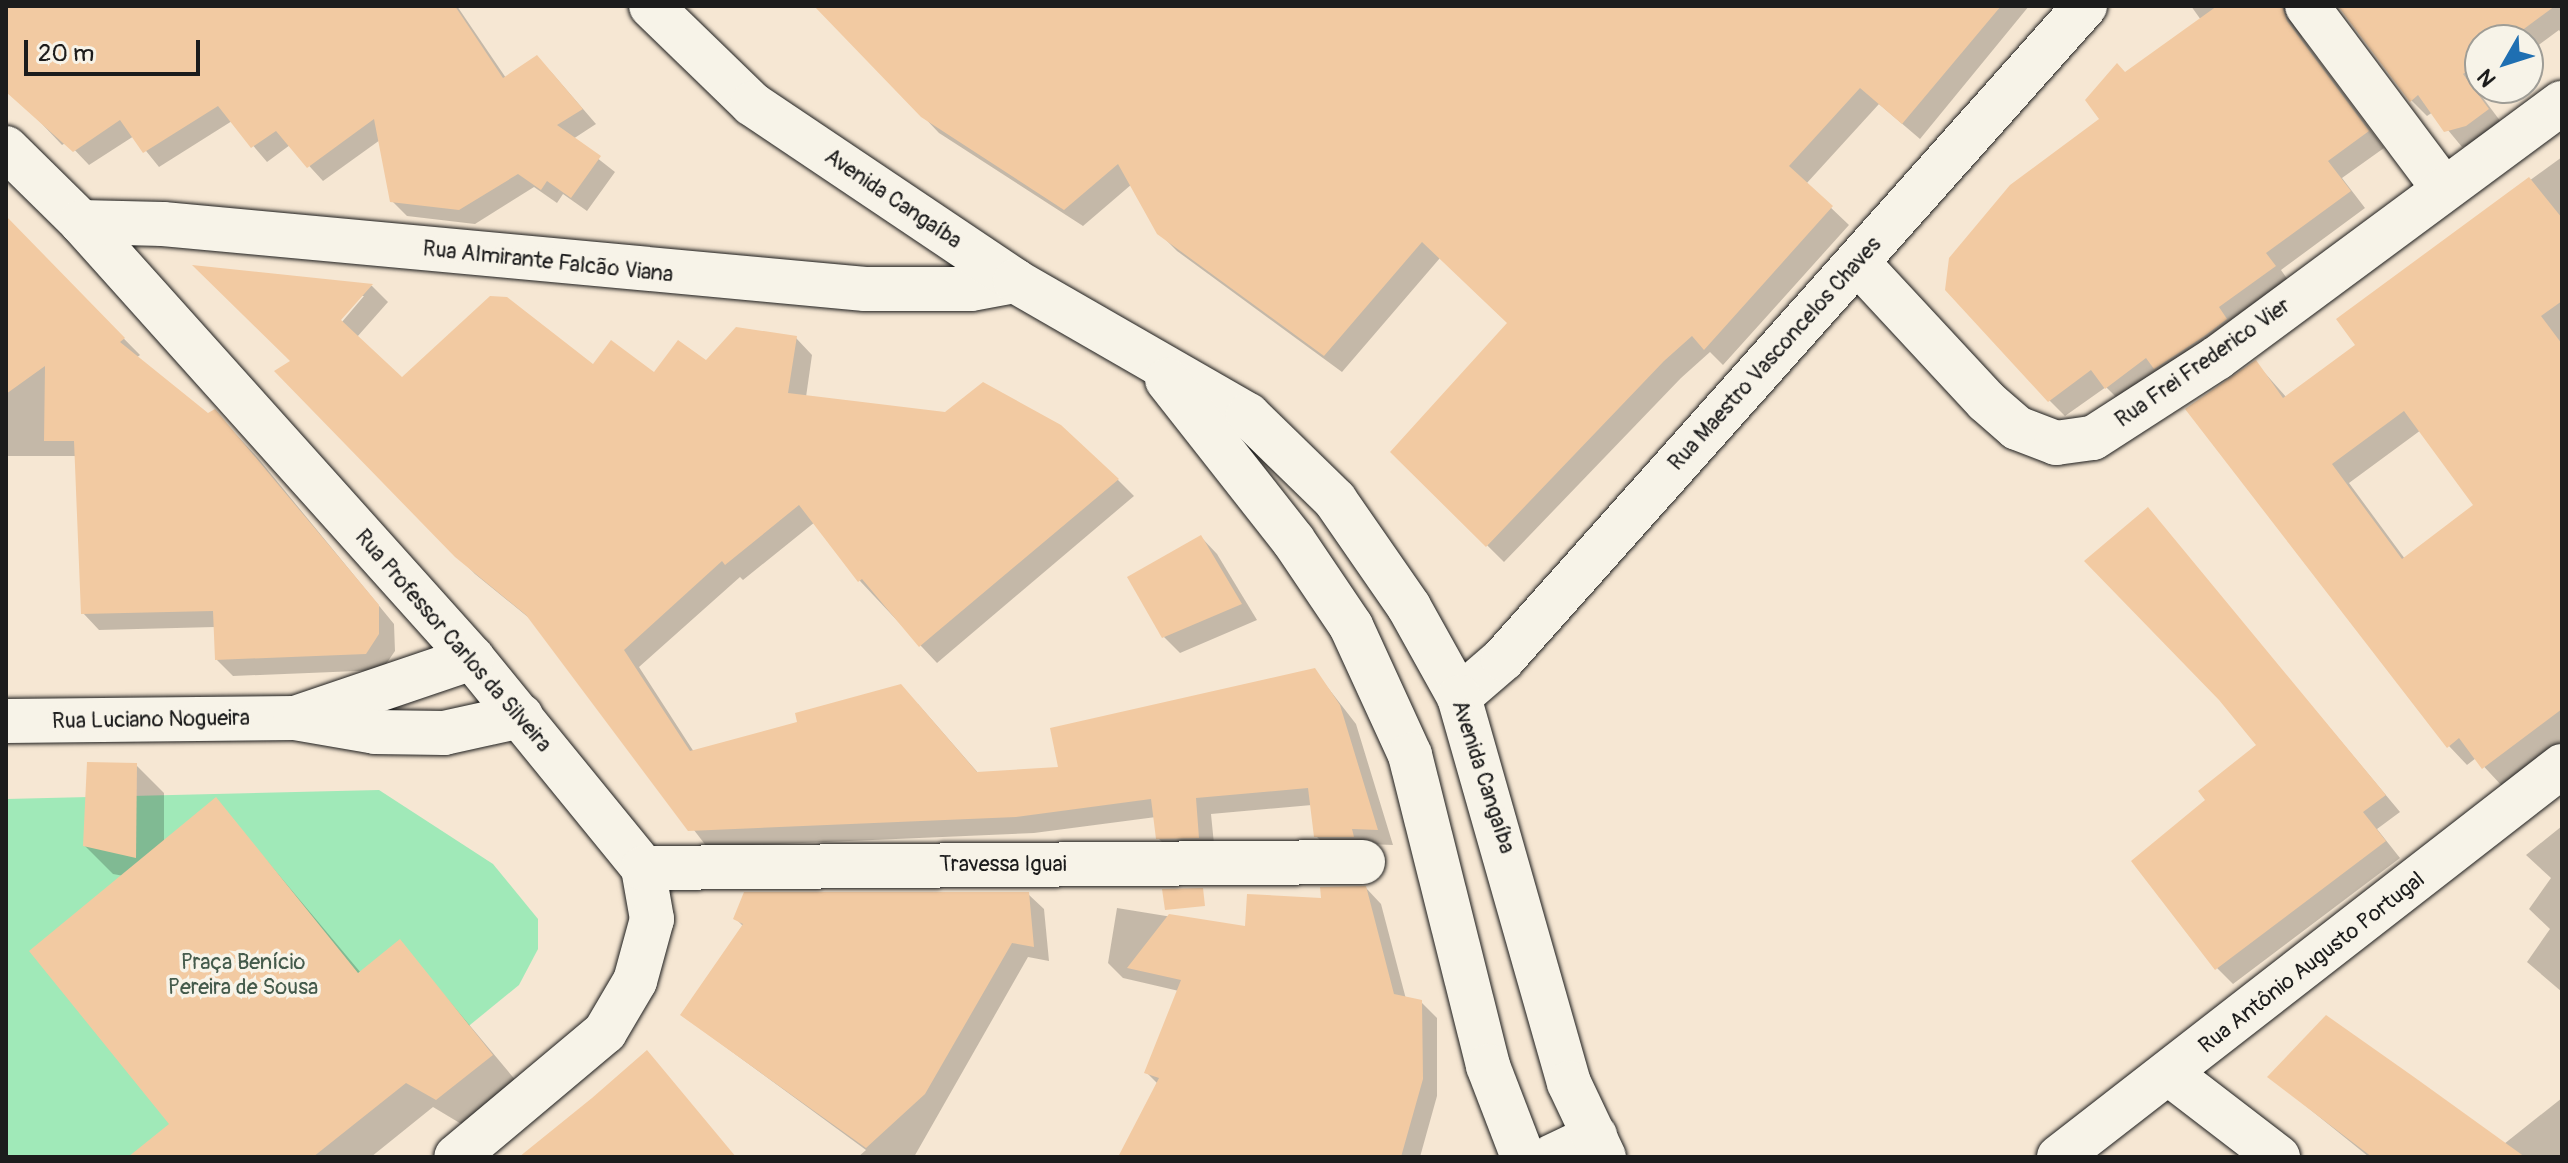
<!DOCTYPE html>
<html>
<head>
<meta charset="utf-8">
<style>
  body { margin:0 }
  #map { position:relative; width:2568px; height:1163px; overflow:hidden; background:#f6e7d3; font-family:Pangolin,sans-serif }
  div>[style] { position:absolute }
  .green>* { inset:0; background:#a0e9b8 }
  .shadow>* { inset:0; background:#0003 }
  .building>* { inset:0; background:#f2caa2 }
  .roads { filter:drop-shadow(0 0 2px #1c1c1c) drop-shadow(0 0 2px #1c1c1c) }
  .minor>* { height:44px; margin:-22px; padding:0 22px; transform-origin:22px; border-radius:22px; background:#f7f3e8 }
  .secondary>* { height:44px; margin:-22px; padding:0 22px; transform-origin:22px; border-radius:22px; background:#f7f3e8 }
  span { translate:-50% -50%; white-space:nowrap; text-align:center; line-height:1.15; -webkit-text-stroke:7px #f7f3e8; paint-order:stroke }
  .street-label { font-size:22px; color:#1c1c1c }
  .park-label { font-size:22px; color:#445a4b }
  .frame { position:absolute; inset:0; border:8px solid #1c1c1c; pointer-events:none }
  .north { position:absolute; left:2464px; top:24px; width:80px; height:80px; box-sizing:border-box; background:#f7f3e8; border:2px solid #9f9d96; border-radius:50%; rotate:231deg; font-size:22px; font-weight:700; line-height:32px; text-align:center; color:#1c1c1c }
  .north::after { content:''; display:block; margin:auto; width:28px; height:36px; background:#1f6fb2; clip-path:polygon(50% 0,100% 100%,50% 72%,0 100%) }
  .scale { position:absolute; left:24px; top:40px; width:176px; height:36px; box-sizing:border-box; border:4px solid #1c1c1c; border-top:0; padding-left:10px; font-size:24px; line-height:28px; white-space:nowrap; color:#1c1c1c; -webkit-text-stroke:6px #f7f3e8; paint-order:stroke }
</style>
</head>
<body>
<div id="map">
  <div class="green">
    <i style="clip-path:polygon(379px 790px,493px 864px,538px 919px,538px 949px,519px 985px,308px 1157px,6px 1157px,6px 799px)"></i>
  </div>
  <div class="shadow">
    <i style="clip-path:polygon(6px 6px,457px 6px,506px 78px,537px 58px,552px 73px,596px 124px,573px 139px,615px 172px,587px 211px,563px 194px,557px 203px,534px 187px,475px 224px,407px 216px,392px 201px,380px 140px,323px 181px,290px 145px,267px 162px,232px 121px,159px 167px,134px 136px,89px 165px,67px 142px,62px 145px,6px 86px)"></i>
    <i style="clip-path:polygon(818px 6px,2029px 6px,1920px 139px,1879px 104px,1806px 184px,1849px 225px,1723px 365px,1710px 352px,1681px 378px,1504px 562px,1393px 452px,1509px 324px,1440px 258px,1342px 372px,1177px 251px,1158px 232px,1132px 184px,1083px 226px,939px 133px)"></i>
    <i style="clip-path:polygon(2191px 6px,2305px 6px,2299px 13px,2302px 38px,2384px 148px,2342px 178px,2365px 208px,2281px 270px,2290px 283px,2122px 403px,2106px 387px,2065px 416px,2049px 400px,2102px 120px,2126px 74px,2201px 20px)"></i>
    <i style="clip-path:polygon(2341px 6px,2562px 6px,2562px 35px,2559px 30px,2528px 53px,2528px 40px,2480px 40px,2477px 90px,2510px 134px,2462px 147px,2433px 112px,2427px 116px,2411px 100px)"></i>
    <i style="clip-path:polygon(evenodd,2562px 157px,2562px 741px,2502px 786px,2476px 758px,2467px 765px,2449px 746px,2256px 363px,2287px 398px,2358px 345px,2339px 319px,2562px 157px,2421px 430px,2476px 505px,2405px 559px,2349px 483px,2421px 430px)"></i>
    <i style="clip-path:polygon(11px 224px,140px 355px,136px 358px,208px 416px,215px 412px,258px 458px,394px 624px,395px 651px,382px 670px,233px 676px,217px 660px,215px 627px,99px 630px,83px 613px,77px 456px,6px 456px,6px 227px)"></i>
    <i style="clip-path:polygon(evenodd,197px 267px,372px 286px,388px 302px,357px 337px,402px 380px,594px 366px,655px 374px,796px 338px,812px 355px,806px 397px,1118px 480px,1134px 496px,937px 663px,860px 581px,815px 522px,743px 580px,740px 577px,639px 667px,694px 752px,918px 704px,979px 774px,1060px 769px,1315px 671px,1356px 724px,1393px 845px,1367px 844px,1333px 853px,1316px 836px,1312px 805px,1211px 814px,1215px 854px,1175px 855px,1158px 838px,1156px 817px,1034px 833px,707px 847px,534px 622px,475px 574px,277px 372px,293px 362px,197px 267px,359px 296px,364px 296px,336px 329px,333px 326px,359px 296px)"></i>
    <i style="clip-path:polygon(2148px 510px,2400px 812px,2377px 829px,2400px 858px,2233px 984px,2217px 968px,2208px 800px,2259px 746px)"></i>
    <i style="clip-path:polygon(1201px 537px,1217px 554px,1257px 620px,1180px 653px,1163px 636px)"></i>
    <i style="clip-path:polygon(136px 765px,164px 793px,164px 843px,216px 800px,361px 973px,400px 942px,517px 1082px,463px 1125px,433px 1107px,371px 1157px,131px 1157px,172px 1124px,124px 876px,113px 874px,85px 846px)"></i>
    <i style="clip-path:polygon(2562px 826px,2562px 992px,2527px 962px,2550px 929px,2529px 909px,2551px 878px,2526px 855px)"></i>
    <i style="clip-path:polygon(1366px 888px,1381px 904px,1406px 999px,1421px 1002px,1437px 1018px,1437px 1096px,1420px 1157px,1120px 1157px,1158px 1084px,1147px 1073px,1179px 991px,1123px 978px,1108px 963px,1117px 908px,1246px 929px)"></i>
    <i style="clip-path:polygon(1028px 894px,1044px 909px,1049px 961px,1028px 957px,914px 1157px,858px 1157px,866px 1150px,682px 1015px,744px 927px,735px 918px)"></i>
    <i style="clip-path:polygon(2270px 1077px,2504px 1144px,2562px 1098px,2562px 1157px,2369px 1157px)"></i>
  </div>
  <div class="building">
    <i style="clip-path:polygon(6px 6px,455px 6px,503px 78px,537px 55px,583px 109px,557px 125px,601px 156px,571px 198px,547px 181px,541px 190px,518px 174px,459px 210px,390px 202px,374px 119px,307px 168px,276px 131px,251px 148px,218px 106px,143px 153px,120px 120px,73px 152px,6px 92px)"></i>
    <i style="clip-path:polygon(814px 6px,2001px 6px,1902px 124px,1860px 88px,1789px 166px,1833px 206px,1704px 350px,1692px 336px,1664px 361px,1486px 547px,1390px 452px,1507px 323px,1422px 242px,1324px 356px,1157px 234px,1118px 164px,1064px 210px,921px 117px)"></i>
    <i style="clip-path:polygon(2217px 6px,2282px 6px,2287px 21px,2369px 131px,2328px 161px,2351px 191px,2266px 253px,2276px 266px,2219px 307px,2227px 319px,2203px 337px,2154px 369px,2146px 358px,2105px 389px,2091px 370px,2048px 402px,1945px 290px,1949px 258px,2010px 185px,2099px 119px,2085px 100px,2117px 63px,2125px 72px)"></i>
    <i style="clip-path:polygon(2338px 6px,2555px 6px,2509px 40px,2480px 40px,2480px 61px,2463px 74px,2489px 109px,2466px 126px,2444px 132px,2418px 95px,2410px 102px)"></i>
    <i style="clip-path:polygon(evenodd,2529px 177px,2562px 218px,2562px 301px,2541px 316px,2562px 344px,2562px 709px,2482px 769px,2459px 738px,2447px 748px,2185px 409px,2256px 360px,2283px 398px,2355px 345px,2336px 319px,2529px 177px,2404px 411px,2473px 505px,2402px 559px,2332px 464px,2404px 411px)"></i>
    <i style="clip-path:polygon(6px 216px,125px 338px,120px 342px,208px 413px,215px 409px,379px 605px,379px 634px,366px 654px,215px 660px,213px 611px,81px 614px,74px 441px,44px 441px,45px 366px,6px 394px)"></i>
    <i style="clip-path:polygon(192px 265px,373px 284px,341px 320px,402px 377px,490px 296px,507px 297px,593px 364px,611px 340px,654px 372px,678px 340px,706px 360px,736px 327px,797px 336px,788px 393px,945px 412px,983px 382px,1061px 425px,1119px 479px,919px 647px,862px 579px,858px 582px,799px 505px,725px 565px,722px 561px,624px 650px,690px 751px,797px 722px,795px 713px,901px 684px,977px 772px,1058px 767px,1050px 728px,1315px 668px,1340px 705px,1378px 830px,1352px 829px,1354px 837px,1314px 837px,1308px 788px,1196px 798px,1199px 838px,1156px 839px,1151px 799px,1016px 817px,688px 831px,526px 615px,455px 557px,274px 371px,290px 361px)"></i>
    <i style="clip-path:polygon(2148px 507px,2386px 795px,2363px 812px,2386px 841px,2215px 970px,2131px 861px,2205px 800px,2198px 791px,2256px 745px,2219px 700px,2084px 561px)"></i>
    <i style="clip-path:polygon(1201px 535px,1242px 604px,1162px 638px,1127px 577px)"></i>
    <i style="clip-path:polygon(87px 762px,137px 763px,136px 858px,83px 846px)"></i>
    <i style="clip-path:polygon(216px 797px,358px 973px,400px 939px,493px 1055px,436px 1100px,406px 1083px,313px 1157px,128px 1157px,169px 1124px,29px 951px)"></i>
    <i style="clip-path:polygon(1366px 886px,1394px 994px,1422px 1000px,1423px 1079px,1401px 1157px,1118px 1157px,1159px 1078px,1144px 1073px,1181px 980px,1127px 968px,1169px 914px,1245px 926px,1247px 894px,1321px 898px,1320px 887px)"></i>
    <i style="clip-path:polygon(1203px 888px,1205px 906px,1165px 910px,1162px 889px)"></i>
    <i style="clip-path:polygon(744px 892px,1029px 892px,1034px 947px,1012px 943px,925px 1094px,866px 1148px,680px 1015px,743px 924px,733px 919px)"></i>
    <i style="clip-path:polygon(2326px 1015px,2414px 1077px,2525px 1157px,2372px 1157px,2267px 1077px)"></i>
    <i style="clip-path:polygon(647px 1050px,736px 1157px,519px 1157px,592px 1098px)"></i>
  </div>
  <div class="roads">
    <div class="minor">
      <i style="left:2307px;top:6px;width:227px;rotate:53.2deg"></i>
      <i style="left:6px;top:148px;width:105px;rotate:44.6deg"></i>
      <i style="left:81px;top:222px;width:586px;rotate:48.11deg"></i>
      <i style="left:472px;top:658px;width:271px;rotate:50.8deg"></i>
      <i style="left:643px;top:868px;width:52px;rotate:80deg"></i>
      <i style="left:652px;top:919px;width:64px;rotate:105.3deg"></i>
      <i style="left:635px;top:981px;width:59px;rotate:120.5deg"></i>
      <i style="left:605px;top:1032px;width:194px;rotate:140deg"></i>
      <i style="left:81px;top:222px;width:82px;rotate:1.4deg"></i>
      <i style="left:163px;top:224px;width:705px;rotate:5.29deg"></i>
      <i style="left:865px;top:289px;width:106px"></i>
      <i style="left:971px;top:289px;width:45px;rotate:-10.3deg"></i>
      <i style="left:1857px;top:262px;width:190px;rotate:47.1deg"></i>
      <i style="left:1986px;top:401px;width:41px;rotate:41.1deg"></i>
      <i style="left:2017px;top:428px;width:42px;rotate:21deg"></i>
      <i style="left:2056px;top:443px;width:37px;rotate:-8deg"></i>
      <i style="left:2093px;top:438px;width:148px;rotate:-32.8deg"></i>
      <i style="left:2217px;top:358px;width:429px;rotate:-36.5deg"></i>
      <i style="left:1459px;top:697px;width:58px;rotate:-40.8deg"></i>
      <i style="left:1503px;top:659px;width:875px;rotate:-48.29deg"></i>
      <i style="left:298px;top:717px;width:184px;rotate:-18.7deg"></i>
      <i style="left:6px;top:721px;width:289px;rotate:-0.6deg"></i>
      <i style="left:295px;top:718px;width:81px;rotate:9.9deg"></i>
      <i style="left:375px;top:732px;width:69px;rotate:0.8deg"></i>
      <i style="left:444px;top:733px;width:79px;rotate:-12.4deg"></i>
      <i style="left:643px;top:868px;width:720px;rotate:-0.48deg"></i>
      <i style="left:2171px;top:1075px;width:135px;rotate:37.5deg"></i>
      <i style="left:1551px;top:1157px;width:49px;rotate:-25.5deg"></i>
      <i style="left:2059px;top:1157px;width:637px;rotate:-37.86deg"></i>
    </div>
    <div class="secondary">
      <i style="left:651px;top:6px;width:141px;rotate:44.1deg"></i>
      <i style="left:752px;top:104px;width:317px;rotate:33.9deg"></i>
      <i style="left:1015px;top:281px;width:269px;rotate:29.9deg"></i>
      <i style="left:1248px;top:415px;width:122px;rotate:44.3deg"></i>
      <i style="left:1335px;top:500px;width:130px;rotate:55.3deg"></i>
      <i style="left:1409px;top:607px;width:103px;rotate:60.9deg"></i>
      <i style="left:1459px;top:697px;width:401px;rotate:74.1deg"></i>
      <i style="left:1569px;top:1083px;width:82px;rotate:64.7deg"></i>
      <i style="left:1167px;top:380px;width:204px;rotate:51.8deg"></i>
      <i style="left:1293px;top:540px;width:104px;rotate:56deg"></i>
      <i style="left:1351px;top:626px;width:142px;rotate:65.4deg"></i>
      <i style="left:1410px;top:755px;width:321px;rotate:75.9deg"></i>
      <i style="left:1488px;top:1066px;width:97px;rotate:69deg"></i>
    </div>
  </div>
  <div class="street-label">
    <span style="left:893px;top:199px;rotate:34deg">Avenida Cangaíba</span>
    <span style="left:548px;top:262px;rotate:6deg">Rua Almirante Falcão Viana</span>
    <span style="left:1775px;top:354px;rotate:-48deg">Rua Maestro Vasconcelos Chaves</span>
    <span style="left:2203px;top:363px;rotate:-35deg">Rua Frei Frederico Vier</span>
    <span style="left:453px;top:641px;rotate:49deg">Rua Professor Carlos da Silveira</span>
    <span style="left:151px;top:720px;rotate:-1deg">Rua Luciano Nogueira</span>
    <span style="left:1483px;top:777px;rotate:72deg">Avenida Cangaíba</span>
    <span style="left:1003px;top:865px">Travessa Iguai</span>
    <span style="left:2312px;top:963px;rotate:-38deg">Rua Antônio Augusto Portugal</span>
  </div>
  <div class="park-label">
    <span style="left:243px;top:975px">Praça Benício<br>Pereira de Sousa</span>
  </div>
  <div class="frame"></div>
  <div class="north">N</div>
  <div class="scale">20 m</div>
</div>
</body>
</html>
